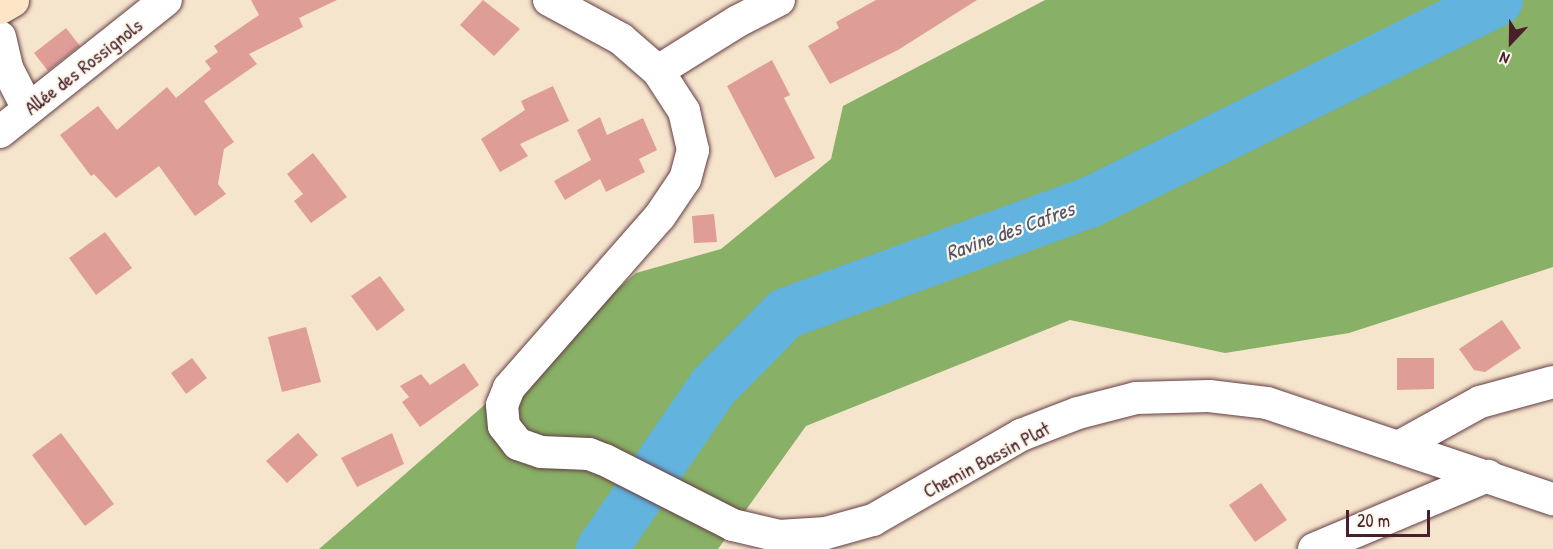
<!DOCTYPE html>
<html>
<head>
<meta charset="utf-8">
<style>
  body { margin:0 }
  #map { position:relative; width:1553px; height:549px; overflow:hidden; background:#f6e5cd; font-family:"Patrick Hand",sans-serif }
  div>[style] { position:absolute }
  .forest>* { inset:0; background:#88b066 }
  .river>* { height:51px; margin:-25.5px; padding:0 25.5px; transform-origin:25.5px; border-radius:25.5px; background:#62b3dd }
  .building>* { inset:0; background:#df9d98 }
  .roads { filter:drop-shadow(0 0 2px #643d43) drop-shadow(0 0 2px #643d43) }
  .minor>* { height:32px; margin:-16px; padding:0 16px; transform-origin:16px; border-radius:16px; background:#fff }
  .secondary>* { height:33px; margin:-16.5px; padding:0 16.5px; transform-origin:16.5px; border-radius:16.5px; background:#fde5c5 }
  span { translate:-50% -50%; white-space:nowrap; text-align:center; line-height:1.15; -webkit-text-stroke:4.5px #fbf7ec; paint-order:stroke }
  .street-label { font-size:20px; color:#4a1f2b }
  .water-label { font-size:21px; color:#525369; font-style:italic }
  .north { position:absolute; left:1481px; top:12px; width:60px; height:60px; -webkit-text-stroke:4px #fbf7ec; paint-order:stroke; rotate:202deg; font-size:16px; font-weight:700; line-height:24px; text-align:center; color:#4a1f2b }
  .north::after { content:''; display:block; margin:auto; width:21px; height:27px; background:#4a1f2b; clip-path:polygon(50% 0,100% 100%,50% 72%,0 100%) }
  .scale { position:absolute; left:1346px; top:510px; width:84px; height:27px; box-sizing:border-box; border:3px solid #4a1f2b; border-top:0; padding-left:8px; font-size:18px; line-height:21px; white-space:nowrap; color:#4a1f2b; -webkit-text-stroke:4px #fbf7ec; paint-order:stroke }
</style>
</head>
<body>
<div id="map">
  <div class="forest">
    <i style="clip-path:polygon(1045px 0,1553px 0,1553px 267px,1349px 333px,1225px 353px,1070px 320px,806px 426px,718px 549px,319px 549px,636px 273px,721px 249px,831px 159px,843px 106px)"></i>
  </div>
  <div class="river">
    <i style="left:601px;top:549px;width:198px;rotate:-55.5deg"></i>
    <i style="left:713px;top:386px;width:103px;rotate:-45.4deg"></i>
    <i style="left:785px;top:313px;width:324px;rotate:-20.1deg"></i>
    <i style="left:1089px;top:202px;width:455px;rotate:-26.3deg"></i>
  </div>
  <div class="building">
    <i style="clip-path:polygon(251px 0,337px 0,299px 18px,303px 27px,249px 54px,257px 64px,204px 101px,234px 142px,224px 149px,218px 184px,226px 194px,195px 216px,159px 166px,116px 198px,94px 174px,91px 176px,60px 135px,98px 106px,117px 130px,167px 87px,176px 98px,211px 69px,205px 61px,218px 52px,214px 46px,259px 15px)"></i>
    <i style="clip-path:polygon(483px 0,520px 29px,494px 56px,460px 25px)"></i>
    <i style="clip-path:polygon(876px 0,977px 0,898px 50px,830px 84px,808px 46px,839px 28px,836px 22px)"></i>
    <i style="clip-path:polygon(66px 28px,80px 46px,48px 71px,34px 53px)"></i>
    <i style="clip-path:polygon(772px 60px,790px 95px,784px 98px,815px 158px,775px 178px,727px 86px)"></i>
    <i style="clip-path:polygon(553px 86px,569px 121px,520px 144px,528px 156px,500px 172px,481px 139px,525px 110px,521px 101px)"></i>
    <i style="clip-path:polygon(600px 117px,607px 135px,643px 118px,657px 150px,639px 159px,645px 172px,606px 192px,600px 179px,565px 200px,554px 181px,591px 160px,577px 130px)"></i>
    <i style="clip-path:polygon(313px 153px,347px 197px,311px 223px,294px 201px,303px 194px,287px 174px)"></i>
    <i style="clip-path:polygon(714px 214px,717px 242px,694px 243px,692px 216px)"></i>
    <i style="clip-path:polygon(105px 232px,132px 268px,96px 295px,69px 258px)"></i>
    <i style="clip-path:polygon(380px 276px,405px 310px,377px 331px,351px 296px)"></i>
    <i style="clip-path:polygon(1502px 320px,1521px 348px,1485px 372px,1474px 370px,1459px 349px)"></i>
    <i style="clip-path:polygon(306px 327px,321px 382px,282px 392px,268px 337px)"></i>
    <i style="clip-path:polygon(192px 358px,207px 378px,186px 394px,171px 373px)"></i>
    <i style="clip-path:polygon(1397px 358px,1434px 358px,1434px 389px,1397px 390px)"></i>
    <i style="clip-path:polygon(464px 363px,479px 385px,420px 427px,402px 402px,409px 397px,400px 386px,421px 374px,430px 385px)"></i>
    <i style="clip-path:polygon(61px 433px,114px 504px,85px 526px,32px 455px)"></i>
    <i style="clip-path:polygon(298px 433px,318px 455px,287px 483px,266px 461px)"></i>
    <i style="clip-path:polygon(392px 433px,404px 464px,357px 487px,341px 458px)"></i>
    <i style="clip-path:polygon(1261px 483px,1287px 520px,1255px 542px,1229px 505px)"></i>
  </div>
  <div class="roads">
    <div class="minor">
      <i style="left:549px;top:0;width:82px;rotate:28.4deg"></i>
      <i style="left:621px;top:39px;width:49px;rotate:40.9deg"></i>
      <i style="left:658px;top:71px;width:48px;rotate:57deg"></i>
      <i style="left:684px;top:111px;width:40px;rotate:77deg"></i>
      <i style="left:693px;top:150px;width:30px;rotate:105deg"></i>
      <i style="left:685px;top:179px;width:45px;rotate:124deg"></i>
      <i style="left:660px;top:216px;width:229px;rotate:131.3deg"></i>
      <i style="left:509px;top:388px;width:18px;rotate:112deg"></i>
      <i style="left:502px;top:405px;width:21px;rotate:85deg"></i>
      <i style="left:504px;top:426px;width:23px;rotate:52deg"></i>
      <i style="left:518px;top:444px;width:24px;rotate:19deg"></i>
      <i style="left:541px;top:452px;width:48px;rotate:2.4deg"></i>
      <i style="left:589px;top:454px;width:17px;rotate:21deg"></i>
      <i style="left:605px;top:460px;width:144px;rotate:26.9deg"></i>
      <i style="left:733px;top:525px;width:47px;rotate:13.4deg"></i>
      <i style="left:779px;top:536px;width:47px;rotate:-3.7deg"></i>
      <i style="left:826px;top:533px;width:49px;rotate:-15.5deg"></i>
      <i style="left:873px;top:520px;width:171px;rotate:-29.9deg"></i>
      <i style="left:1021px;top:435px;width:61px;rotate:-21.1deg"></i>
      <i style="left:1078px;top:413px;width:60px;rotate:-14.5deg"></i>
      <i style="left:1136px;top:398px;width:73px;rotate:-1.6deg"></i>
      <i style="left:1209px;top:396px;width:58px;rotate:6.9deg"></i>
      <i style="left:1267px;top:403px;width:302px;rotate:18.6deg"></i>
      <i style="left:0;top:37px;width:32px;rotate:77deg"></i>
      <i style="left:7px;top:68px;width:46px;rotate:62.9deg"></i>
      <i style="left:658px;top:71px;width:94px;rotate:-32deg"></i>
      <i style="left:738px;top:21px;width:46px;rotate:-27.1deg"></i>
      <i style="left:0;top:132px;width:212px;rotate:-38.5deg"></i>
      <i style="left:1402px;top:445px;width:89px;rotate:-28.9deg"></i>
      <i style="left:1480px;top:402px;width:76px;rotate:-15.3deg"></i>
      <i style="left:1314px;top:549px;width:189px;rotate:-22.8deg"></i>
    </div>
    <div class="secondary">
      <i style="left:0;top:7px;width:14px;rotate:-30deg"></i>
    </div>
  </div>
  <div class="street-label">
    <span style="left:83px;top:66px;rotate:-38deg">Allée des Rossignols</span>
    <span style="left:986px;top:459px;rotate:-28deg">Chemin Bassin Plat</span>
  </div>
  <div class="water-label">
    <span style="left:1010px;top:231px;rotate:-20deg">Ravine des Cafres</span>
  </div>
  <div class="north">N</div>
  <div class="scale">20 m</div>
</div>
</body>
</html>
